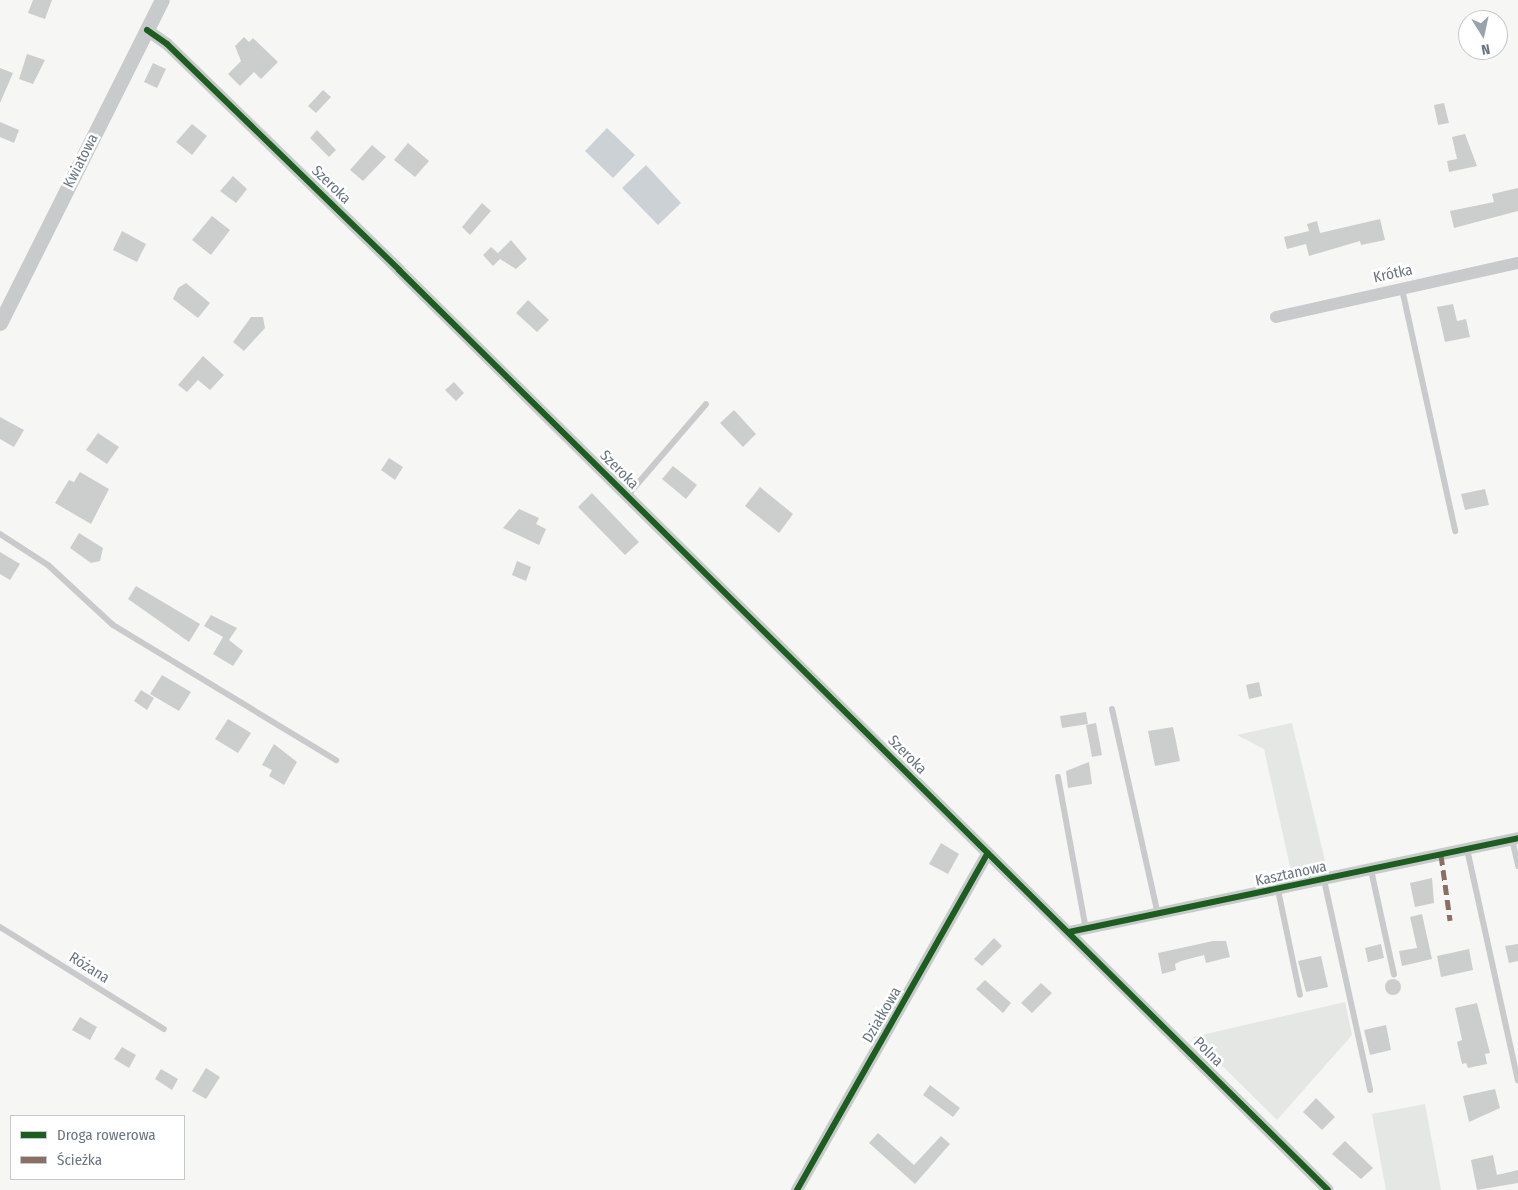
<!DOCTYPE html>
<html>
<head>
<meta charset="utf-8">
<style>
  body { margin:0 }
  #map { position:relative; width:1518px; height:1190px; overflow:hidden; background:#f6f6f5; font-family:"Fira Sans Condensed",sans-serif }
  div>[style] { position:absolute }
  .green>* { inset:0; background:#e4e7e3 }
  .water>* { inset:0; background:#cbd1d4 }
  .building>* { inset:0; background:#cccece }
  .round { border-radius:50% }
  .service>* { height:6px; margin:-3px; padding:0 3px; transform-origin:3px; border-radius:3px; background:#c9cacb }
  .minor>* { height:12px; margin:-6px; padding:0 6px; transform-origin:6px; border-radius:6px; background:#c9cacb }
  .tertiary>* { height:15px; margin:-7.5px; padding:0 7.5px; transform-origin:7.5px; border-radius:7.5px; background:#c9cacb }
  .quiet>* { height:5px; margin-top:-2.5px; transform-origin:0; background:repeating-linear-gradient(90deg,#8d6e63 0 10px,transparent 0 15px) }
  .cycleway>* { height:6px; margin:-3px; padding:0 3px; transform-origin:3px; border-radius:3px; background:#1b5e20 }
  span { translate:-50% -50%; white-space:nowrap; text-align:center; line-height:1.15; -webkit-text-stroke:5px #fff; paint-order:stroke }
  .street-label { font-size:15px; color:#697582 }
  .legend { position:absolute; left:10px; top:1115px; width:175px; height:65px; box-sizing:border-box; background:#fff; border:1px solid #c3c8cd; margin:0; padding:6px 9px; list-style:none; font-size:15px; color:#697582 }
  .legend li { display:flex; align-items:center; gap:10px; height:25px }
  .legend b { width:25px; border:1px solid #c3c8cd }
  .north { position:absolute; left:1458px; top:10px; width:50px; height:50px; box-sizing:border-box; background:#fff; border:1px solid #c3c8cd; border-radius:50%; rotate:170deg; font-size:14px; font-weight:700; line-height:20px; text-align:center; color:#697582 }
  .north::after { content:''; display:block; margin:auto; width:18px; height:22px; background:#9aa2aa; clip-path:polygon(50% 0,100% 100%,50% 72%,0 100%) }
</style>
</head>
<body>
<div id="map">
  <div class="green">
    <i style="clip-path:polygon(1292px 723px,1328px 873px,1293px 880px,1264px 749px,1237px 735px)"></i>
    <i style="clip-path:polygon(1345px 1002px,1352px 1035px,1277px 1120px,1193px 1037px)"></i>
    <i style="clip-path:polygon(1425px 1104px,1441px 1190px,1386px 1190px,1372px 1114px)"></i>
  </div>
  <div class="water">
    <i style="clip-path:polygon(607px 128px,635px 155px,613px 178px,585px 151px)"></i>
    <i style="clip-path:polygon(646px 165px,681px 203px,658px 225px,622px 188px)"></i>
  </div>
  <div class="building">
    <i style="clip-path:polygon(33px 0,52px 0,45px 19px,28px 13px)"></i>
    <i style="clip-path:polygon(244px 37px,249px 42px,253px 38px,278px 62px,261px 79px,254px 72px,240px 86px,228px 74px,241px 61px,235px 46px)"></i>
    <i style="clip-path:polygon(27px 54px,45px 60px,33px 84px,19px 79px)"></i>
    <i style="clip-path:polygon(153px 63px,166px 69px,157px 88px,144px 82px)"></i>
    <i style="clip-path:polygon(0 68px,13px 73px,0 103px)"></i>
    <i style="clip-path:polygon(323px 90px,331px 97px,316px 113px,308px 106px)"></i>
    <i style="clip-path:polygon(1444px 103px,1449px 123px,1438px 125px,1434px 105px)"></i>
    <i style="clip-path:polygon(0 122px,19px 130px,14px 143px,0 137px)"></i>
    <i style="clip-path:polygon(192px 124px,207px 136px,192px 155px,176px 142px)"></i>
    <i style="clip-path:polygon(317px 130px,336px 150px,329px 157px,310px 138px)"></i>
    <i style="clip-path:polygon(1465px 134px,1477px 166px,1449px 172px,1447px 161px,1457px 159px,1452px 137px)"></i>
    <i style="clip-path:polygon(408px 143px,429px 161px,415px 177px,394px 160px)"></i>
    <i style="clip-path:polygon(372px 145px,386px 157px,363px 181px,350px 170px)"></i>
    <i style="clip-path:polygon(233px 176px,247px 189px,236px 203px,220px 191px)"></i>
    <i style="clip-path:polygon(1518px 188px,1518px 211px,1454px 228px,1450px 211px,1494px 202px,1492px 194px)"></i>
    <i style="clip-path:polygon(482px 203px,491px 211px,470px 235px,462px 227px)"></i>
    <i style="clip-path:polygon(212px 216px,230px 230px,211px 255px,192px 240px)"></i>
    <i style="clip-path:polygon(1380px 219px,1385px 240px,1361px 245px,1360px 241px,1309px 256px,1306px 244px,1287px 249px,1284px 237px,1309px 231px,1307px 224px,1317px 221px,1320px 233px)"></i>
    <i style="clip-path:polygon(122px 231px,146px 244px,137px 262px,113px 250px)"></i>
    <i style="clip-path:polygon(511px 240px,527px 259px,516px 269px,500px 259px,493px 266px,483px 255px,491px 247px,498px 253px)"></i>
    <i style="clip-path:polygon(186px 283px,210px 303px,198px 318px,173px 299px,178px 288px)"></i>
    <i style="clip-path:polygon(528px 300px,549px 320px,537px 332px,516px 313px)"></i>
    <i style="clip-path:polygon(1453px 304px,1457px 321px,1466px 319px,1470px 337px,1445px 342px,1437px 307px)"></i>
    <i style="clip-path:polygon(251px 317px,263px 317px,265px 328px,244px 351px,233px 342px)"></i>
    <i style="clip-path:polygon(203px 356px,224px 375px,210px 390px,198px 380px,187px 392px,178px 385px)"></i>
    <i style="clip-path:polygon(454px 382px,464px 393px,456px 401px,445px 390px)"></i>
    <i style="clip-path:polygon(734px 410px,756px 434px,743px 447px,720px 423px)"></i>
    <i style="clip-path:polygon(0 417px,24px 430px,14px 447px,0 439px)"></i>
    <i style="clip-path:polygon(98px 433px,119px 447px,107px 464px,86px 450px)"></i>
    <i style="clip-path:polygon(389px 458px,403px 467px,395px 480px,381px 470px)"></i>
    <i style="clip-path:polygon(673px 466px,697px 485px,686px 499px,662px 479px)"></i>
    <i style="clip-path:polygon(80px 472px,109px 489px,91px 524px,55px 503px,69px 480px,74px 482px)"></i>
    <i style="clip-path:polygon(760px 487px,793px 514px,779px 533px,745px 506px)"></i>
    <i style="clip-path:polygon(1485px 489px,1489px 505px,1465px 510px,1461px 494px)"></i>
    <i style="clip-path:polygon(592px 493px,639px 542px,625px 555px,578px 507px)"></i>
    <i style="clip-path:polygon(519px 509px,539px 518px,536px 524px,546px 529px,539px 545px,503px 528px)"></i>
    <i style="clip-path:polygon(79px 533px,103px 548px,100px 561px,91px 563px,70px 548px)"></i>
    <i style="clip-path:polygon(0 552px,20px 564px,10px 580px,0 574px)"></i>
    <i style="clip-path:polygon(517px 561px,531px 567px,526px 581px,512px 575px)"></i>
    <i style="clip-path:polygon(136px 586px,200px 624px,189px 642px,128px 599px)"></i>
    <i style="clip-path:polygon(211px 615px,237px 628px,229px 640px,243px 651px,233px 666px,213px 654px,223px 637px,204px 626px)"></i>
    <i style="clip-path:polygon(162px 675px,191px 692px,179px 711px,150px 694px)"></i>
    <i style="clip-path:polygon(1259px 682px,1262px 696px,1249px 699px,1246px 685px)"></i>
    <i style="clip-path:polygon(141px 690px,154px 698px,147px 710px,134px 701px)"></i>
    <i style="clip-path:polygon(1086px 712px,1088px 724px,1062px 728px,1060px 716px)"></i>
    <i style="clip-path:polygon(228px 719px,251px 733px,238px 753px,215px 739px)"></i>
    <i style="clip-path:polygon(1096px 723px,1102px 755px,1092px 757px,1086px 725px)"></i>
    <i style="clip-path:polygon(1173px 727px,1180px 761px,1155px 766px,1148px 731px)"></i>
    <i style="clip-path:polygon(274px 744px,297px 762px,284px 785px,269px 776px,272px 770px,262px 765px)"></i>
    <i style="clip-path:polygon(1089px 762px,1092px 784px,1068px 788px,1066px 771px)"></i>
    <i style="clip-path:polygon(941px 843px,959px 854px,948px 874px,929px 864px)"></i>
    <i style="clip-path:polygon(1432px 878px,1434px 903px,1415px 907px,1410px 883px)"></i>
    <i style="clip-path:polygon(1422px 914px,1432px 959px,1402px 966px,1399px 951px,1417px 948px,1410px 917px)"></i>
    <i style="clip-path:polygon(994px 938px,1002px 946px,982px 966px,974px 959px)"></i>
    <i style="clip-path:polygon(1213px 941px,1226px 941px,1230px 957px,1206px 963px,1204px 955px,1181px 961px,1175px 964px,1176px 970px,1162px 974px,1158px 953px)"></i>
    <i style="clip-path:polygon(1381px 944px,1384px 958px,1368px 962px,1365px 948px)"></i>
    <i style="clip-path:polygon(1518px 944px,1518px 961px,1509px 963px,1505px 946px)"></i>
    <i style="clip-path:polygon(1469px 949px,1473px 970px,1441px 977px,1437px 956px)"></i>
    <i style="clip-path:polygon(1321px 956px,1328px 987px,1306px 992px,1298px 961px)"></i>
    <i class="round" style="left:1385px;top:979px;width:16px;height:16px"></i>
    <i style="clip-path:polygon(985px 980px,1011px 1003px,1003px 1013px,976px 989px)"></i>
    <i style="clip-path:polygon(1041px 983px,1052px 993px,1032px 1013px,1021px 1003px)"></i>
    <i style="clip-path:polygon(1477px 1003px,1490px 1053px,1485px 1054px,1487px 1064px,1468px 1068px,1466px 1063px,1462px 1064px,1457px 1042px,1462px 1040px,1455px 1008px)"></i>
    <i style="clip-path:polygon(80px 1017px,97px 1027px,90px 1040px,72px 1030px)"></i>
    <i style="clip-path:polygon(1386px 1025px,1391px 1050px,1370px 1055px,1364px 1030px)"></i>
    <i style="clip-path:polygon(122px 1047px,136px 1055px,129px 1068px,114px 1059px)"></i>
    <i style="clip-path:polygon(206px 1068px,220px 1077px,206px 1099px,192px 1091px)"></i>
    <i style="clip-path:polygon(161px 1069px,178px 1079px,172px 1090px,155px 1079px)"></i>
    <i style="clip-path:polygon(930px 1085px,960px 1108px,953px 1117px,923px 1095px)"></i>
    <i style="clip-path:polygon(1495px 1089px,1500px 1108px,1469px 1122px,1463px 1096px)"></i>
    <i style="clip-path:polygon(1316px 1098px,1335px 1117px,1322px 1130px,1303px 1112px)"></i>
    <i style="clip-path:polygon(878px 1133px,914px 1165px,941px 1136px,950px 1144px,915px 1184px,869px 1143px)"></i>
    <i style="clip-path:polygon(1345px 1141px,1373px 1168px,1361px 1179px,1332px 1154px)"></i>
    <i style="clip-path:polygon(1493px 1155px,1497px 1175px,1518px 1170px,1518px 1183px,1477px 1190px,1471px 1160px)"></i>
  </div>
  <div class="service">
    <i style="left:1402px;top:289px;width:248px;rotate:77.6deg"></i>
    <i style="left:627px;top:496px;width:121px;rotate:-49.3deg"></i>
    <i style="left:0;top:534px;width:57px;rotate:32.9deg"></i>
    <i style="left:48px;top:565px;width:88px;rotate:42.7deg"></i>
    <i style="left:113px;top:625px;width:261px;rotate:31.2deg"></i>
    <i style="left:1112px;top:709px;width:211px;rotate:77.4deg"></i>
    <i style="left:1058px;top:777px;width:156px;rotate:79.6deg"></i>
    <i style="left:1512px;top:839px;width:28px;rotate:77deg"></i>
    <i style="left:1467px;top:849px;width:237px;rotate:77.6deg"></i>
    <i style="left:1371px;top:870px;width:107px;rotate:77.6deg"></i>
    <i style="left:1324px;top:880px;width:215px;rotate:77.6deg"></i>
    <i style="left:1278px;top:890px;width:107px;rotate:78.2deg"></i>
    <i style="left:0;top:927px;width:193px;rotate:31.9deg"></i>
  </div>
  <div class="minor">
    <i style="left:147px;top:30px;width:24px;rotate:35deg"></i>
    <i style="left:167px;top:44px;width:324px;rotate:44.2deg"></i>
    <i style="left:399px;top:270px;width:1307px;rotate:44.72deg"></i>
    <i style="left:1276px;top:317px;width:248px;rotate:-12.6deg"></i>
    <i style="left:1069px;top:932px;width:459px;rotate:-11.8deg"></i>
    <i style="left:797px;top:1190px;width:387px;rotate:-60.5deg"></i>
  </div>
  <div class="tertiary">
    <i style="left:0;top:323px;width:361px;rotate:-63.4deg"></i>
  </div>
  <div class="quiet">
    <i style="left:1441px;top:855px;width:66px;rotate:82.1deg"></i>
  </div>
  <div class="cycleway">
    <i style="left:147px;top:30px;width:24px;rotate:35deg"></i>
    <i style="left:167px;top:44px;width:324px;rotate:44.2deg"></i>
    <i style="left:399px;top:270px;width:1307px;rotate:44.72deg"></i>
    <i style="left:1069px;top:932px;width:459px;rotate:-11.8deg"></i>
    <i style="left:797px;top:1190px;width:387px;rotate:-60.5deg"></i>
  </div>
  <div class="street-label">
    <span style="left:81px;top:161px;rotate:-63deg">Kwiatowa</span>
    <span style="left:331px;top:185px;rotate:44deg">Szeroka</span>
    <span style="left:1393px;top:274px;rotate:-12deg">Krótka</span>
    <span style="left:619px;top:470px;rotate:45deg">Szeroka</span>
    <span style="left:907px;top:755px;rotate:45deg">Szeroka</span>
    <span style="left:1291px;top:874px;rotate:-12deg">Kasztanowa</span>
    <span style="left:89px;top:968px;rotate:32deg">Różana</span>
    <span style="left:882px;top:1015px;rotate:-60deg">Działkowa</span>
    <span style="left:1208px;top:1052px;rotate:45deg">Polna</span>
  </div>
  <ul class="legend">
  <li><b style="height:6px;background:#1b5e20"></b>Droga rowerowa</li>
  <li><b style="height:6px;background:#8d6e63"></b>Ścieżka</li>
  </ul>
  <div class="north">N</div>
</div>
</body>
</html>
